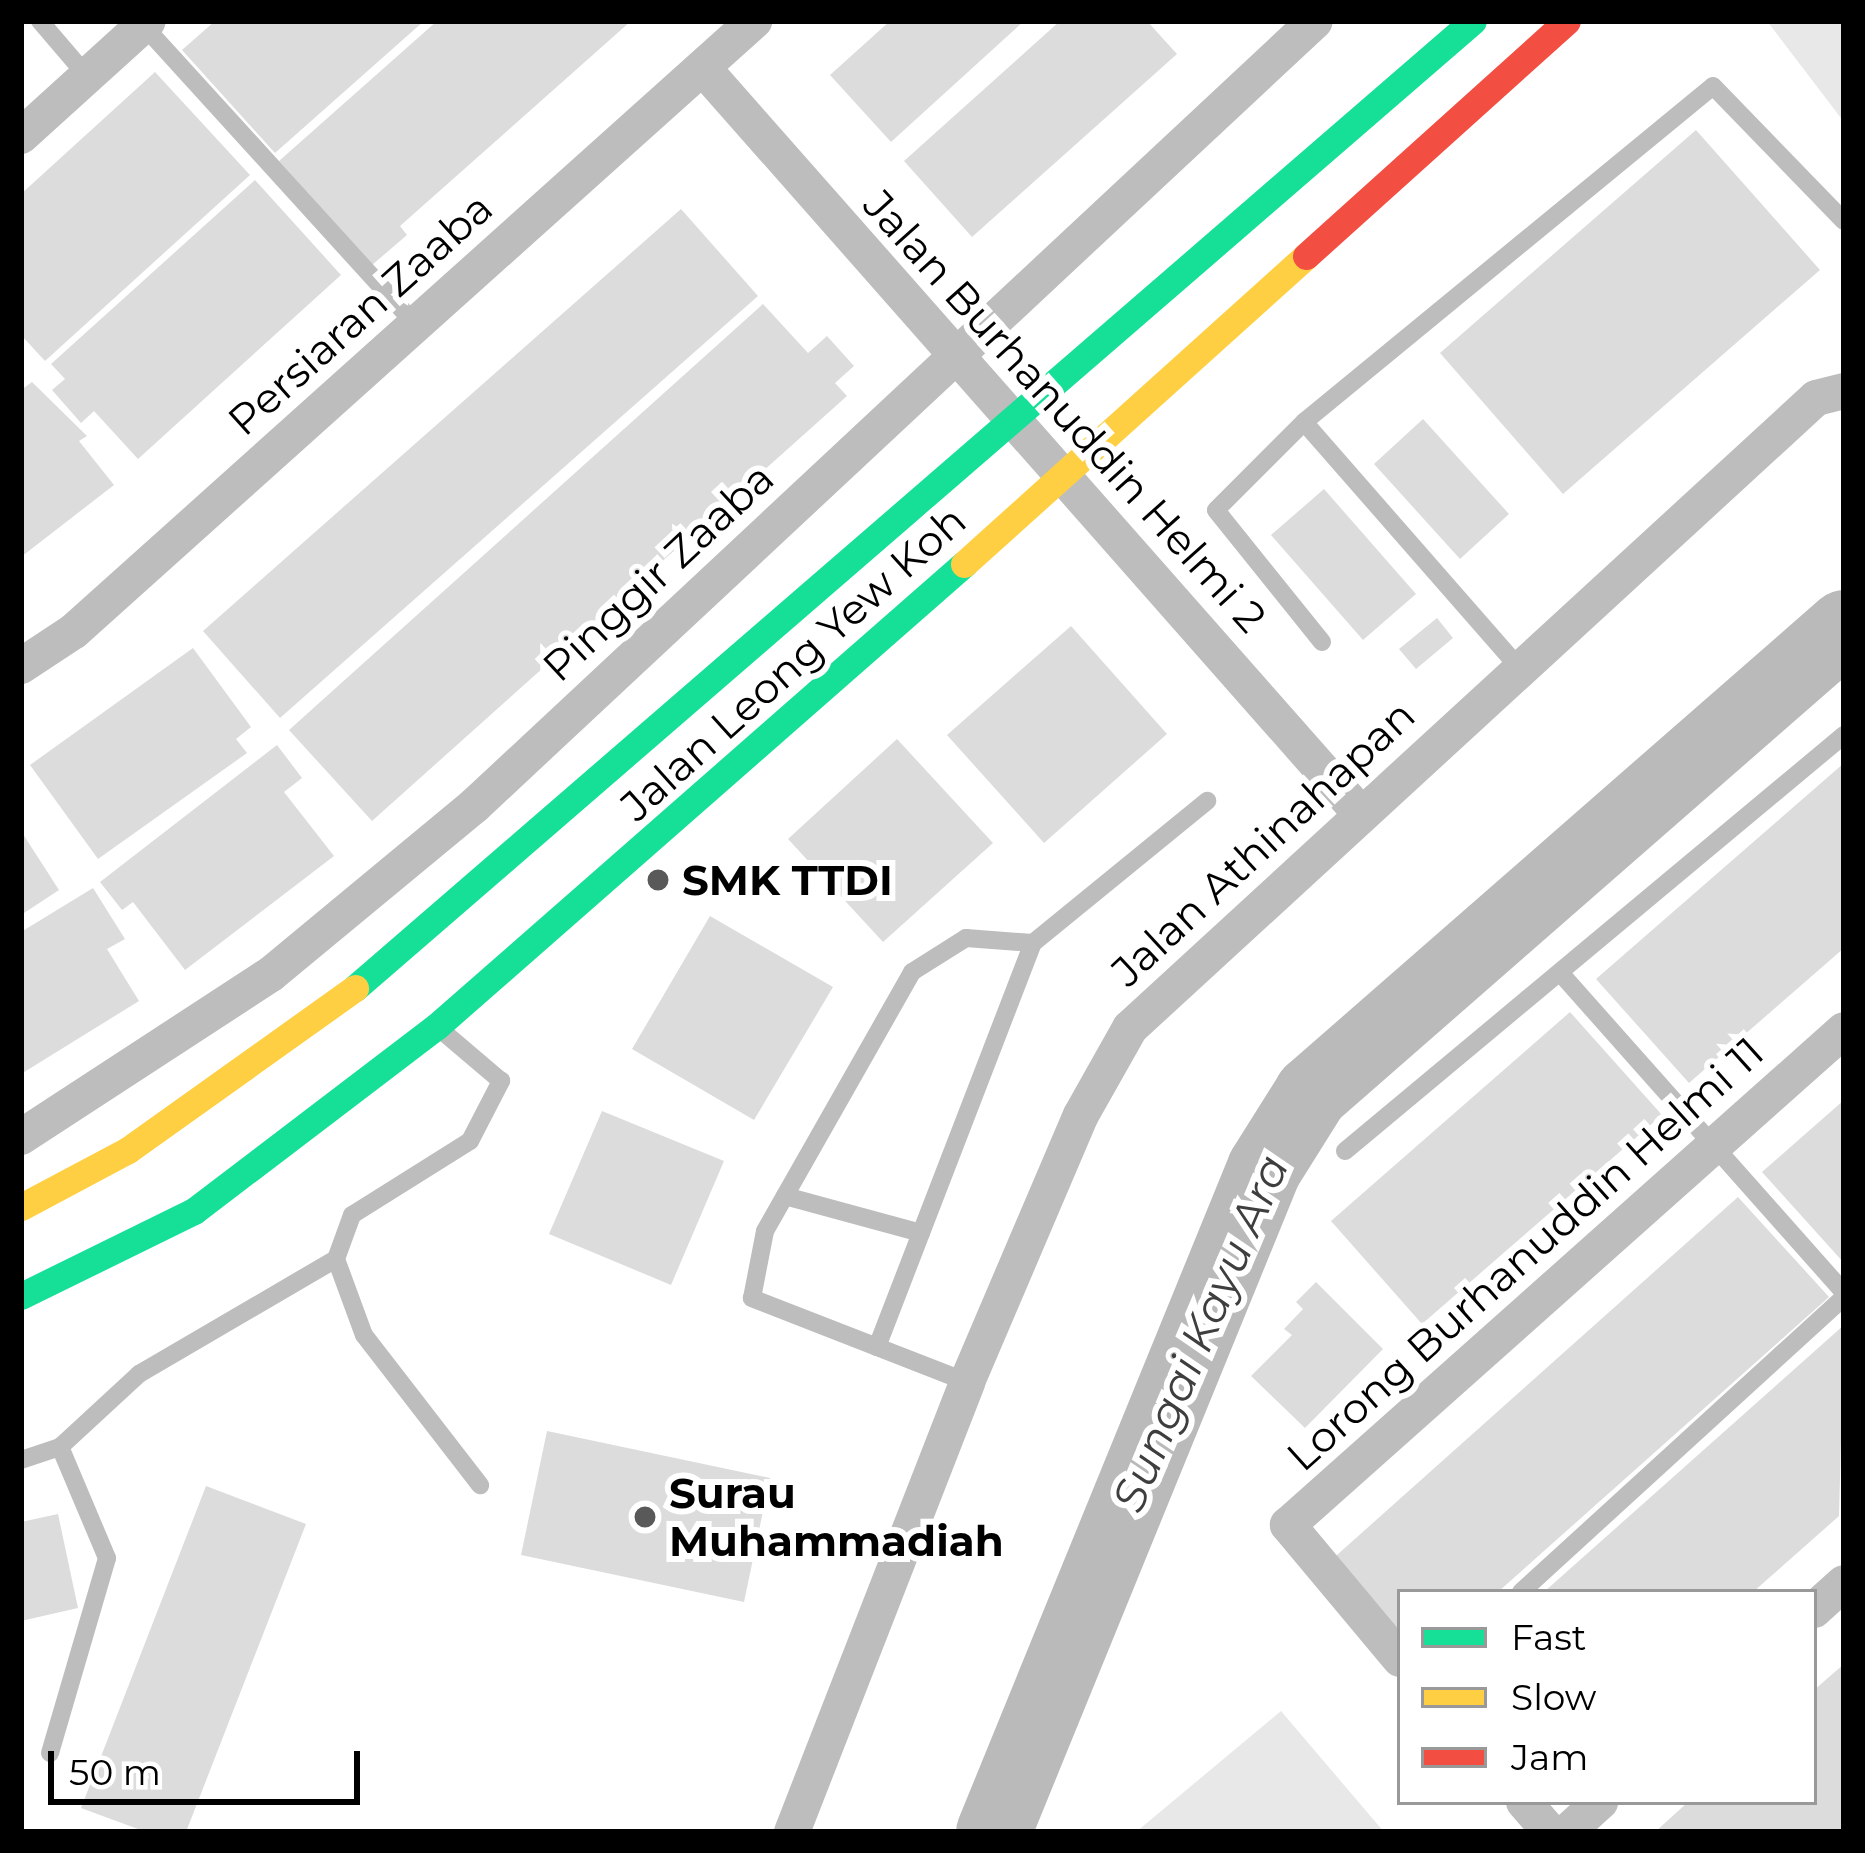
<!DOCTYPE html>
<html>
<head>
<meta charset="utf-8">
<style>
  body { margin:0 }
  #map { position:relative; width:1865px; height:1853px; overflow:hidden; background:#fff; font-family:Montserrat,sans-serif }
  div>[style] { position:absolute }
  .green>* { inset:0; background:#e8e8e8 }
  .river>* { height:75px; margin:-37.5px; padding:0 37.5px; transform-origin:37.5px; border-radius:37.5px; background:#bababa }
  .building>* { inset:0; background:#dcdcdc }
  .lane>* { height:18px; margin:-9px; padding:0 9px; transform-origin:9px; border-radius:9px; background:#bdbdbd }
  .street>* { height:36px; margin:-18px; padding:0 18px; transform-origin:18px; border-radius:18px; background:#bdbdbd }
  .fast>* { height:27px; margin:-13.5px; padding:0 13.5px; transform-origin:13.5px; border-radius:13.5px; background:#16e098 }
  .slow>* { height:27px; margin:-13.5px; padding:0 13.5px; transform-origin:13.5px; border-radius:13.5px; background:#ffcf43 }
  .jam>* { height:27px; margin:-13.5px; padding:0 13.5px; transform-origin:13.5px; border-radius:13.5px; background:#f24e42 }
  .dots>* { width:33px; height:33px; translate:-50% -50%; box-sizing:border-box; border:6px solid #fff; border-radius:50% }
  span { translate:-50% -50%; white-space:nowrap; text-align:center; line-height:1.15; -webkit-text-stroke:12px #fff; paint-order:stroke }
  .street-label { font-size:42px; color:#000 }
  .poi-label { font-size:42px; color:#000; font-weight:700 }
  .left { translate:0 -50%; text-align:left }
  .water-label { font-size:45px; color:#3e3e3e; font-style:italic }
  .frame { position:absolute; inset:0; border:24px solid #000; pointer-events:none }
  .legend { position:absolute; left:1397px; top:1589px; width:420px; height:216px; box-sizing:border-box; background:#fff; border:3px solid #999; margin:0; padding:15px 21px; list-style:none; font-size:36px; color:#000 }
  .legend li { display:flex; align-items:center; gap:24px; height:60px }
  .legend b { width:60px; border:3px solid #999 }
  .scale { position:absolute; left:48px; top:1751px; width:312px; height:54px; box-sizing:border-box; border:6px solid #000; border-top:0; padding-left:15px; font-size:36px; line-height:42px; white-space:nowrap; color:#000; -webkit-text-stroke:9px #fff; paint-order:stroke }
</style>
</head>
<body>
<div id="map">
  <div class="green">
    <i style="clip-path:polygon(1767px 21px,1844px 21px,1844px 122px)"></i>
    <i style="clip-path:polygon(1281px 1711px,1384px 1832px,1136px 1832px)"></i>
  </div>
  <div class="river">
    <i style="left:993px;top:1832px;width:717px;rotate:-67.8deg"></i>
    <i style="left:1264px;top:1168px;width:89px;rotate:-57.9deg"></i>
    <i style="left:1311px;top:1093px;width:708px;rotate:-41.16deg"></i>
  </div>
  <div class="building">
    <i style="clip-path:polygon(215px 21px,424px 21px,275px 153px,182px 50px)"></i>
    <i style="clip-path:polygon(437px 21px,631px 21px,400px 226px,407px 235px,372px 265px,279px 161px)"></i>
    <i style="clip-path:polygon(890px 21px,1024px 21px,891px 142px,830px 75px)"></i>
    <i style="clip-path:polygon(1060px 21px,1147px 21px,1177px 54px,972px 237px,904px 161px)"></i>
    <i style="clip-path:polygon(155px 72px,250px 175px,45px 361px,21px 335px,21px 194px)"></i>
    <i style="clip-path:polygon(1696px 130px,1820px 270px,1563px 494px,1440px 353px)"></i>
    <i style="clip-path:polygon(255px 180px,341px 275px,138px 459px,94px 411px,81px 423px,52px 390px,65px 379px,51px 364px)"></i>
    <i style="clip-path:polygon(681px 209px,758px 296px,280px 718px,203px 631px)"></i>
    <i style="clip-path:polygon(763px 304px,808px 353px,827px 336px,854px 366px,835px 383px,847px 396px,372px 821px,289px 730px)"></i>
    <i style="clip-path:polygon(32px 382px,87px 436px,79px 441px,114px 485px,21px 557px,21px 390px)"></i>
    <i style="clip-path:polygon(1423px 419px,1509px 514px,1460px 559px,1374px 464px)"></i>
    <i style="clip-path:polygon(1324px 489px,1416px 594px,1363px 640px,1271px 535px)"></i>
    <i style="clip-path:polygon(1437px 618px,1453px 638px,1416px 669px,1399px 649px)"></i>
    <i style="clip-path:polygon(1071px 626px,1167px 734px,1044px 843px,947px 735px)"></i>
    <i style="clip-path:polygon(193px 648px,251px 727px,236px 739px,247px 753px,98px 859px,30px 765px)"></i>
    <i style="clip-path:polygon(897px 739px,993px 843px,883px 942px,788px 839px)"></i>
    <i style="clip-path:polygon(277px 745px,302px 778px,284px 792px,334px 856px,185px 970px,133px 902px,122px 910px,100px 882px)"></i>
    <i style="clip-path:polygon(1844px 763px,1844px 948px,1689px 1083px,1596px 979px)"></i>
    <i style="clip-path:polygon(21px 831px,59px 890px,21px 915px)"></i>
    <i style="clip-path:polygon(93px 888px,125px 939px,107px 949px,139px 1001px,21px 1074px,21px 932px)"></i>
    <i style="clip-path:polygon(710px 916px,833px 987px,754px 1120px,632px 1049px)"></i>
    <i style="clip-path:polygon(1570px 1012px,1662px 1115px,1422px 1324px,1331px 1221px)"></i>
    <i style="clip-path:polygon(1844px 1100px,1844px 1263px,1762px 1172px)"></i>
    <i style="clip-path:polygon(602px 1111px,724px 1161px,671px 1285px,549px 1234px)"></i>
    <i style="clip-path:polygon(1738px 1197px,1829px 1297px,1498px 1592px,1400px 1592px,1400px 1642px,1328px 1563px)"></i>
    <i style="clip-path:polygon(1316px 1282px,1383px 1349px,1305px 1428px,1251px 1376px,1292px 1335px,1284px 1329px,1303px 1309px,1296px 1302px)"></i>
    <i style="clip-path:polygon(1844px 1325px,1839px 1516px,1753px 1592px,1544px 1592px)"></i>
    <i style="clip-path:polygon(547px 1431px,770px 1478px,744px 1602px,521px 1555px)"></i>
    <i style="clip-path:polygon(206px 1486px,306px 1524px,186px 1832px,146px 1832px,81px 1808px)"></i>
    <i style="clip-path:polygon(58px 1514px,78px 1608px,21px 1621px,21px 1522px)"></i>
    <i style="clip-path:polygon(1844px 1664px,1844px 1832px,1655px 1832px,1688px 1802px,1814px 1802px,1814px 1690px)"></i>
  </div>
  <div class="lane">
    <i style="left:40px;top:21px;width:72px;rotate:49.5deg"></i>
    <i style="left:143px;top:25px;width:406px;rotate:47.7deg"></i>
    <i style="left:1304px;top:422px;width:328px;rotate:48.8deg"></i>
    <i style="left:1322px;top:642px;width:169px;rotate:-128.8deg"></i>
    <i style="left:1216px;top:510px;width:124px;rotate:-45deg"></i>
    <i style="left:1304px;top:422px;width:529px;rotate:-39.4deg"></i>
    <i style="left:1713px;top:86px;width:188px;rotate:45.9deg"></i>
    <i style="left:1563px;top:976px;width:423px;rotate:48.4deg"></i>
    <i style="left:1345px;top:1151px;width:650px;rotate:-39.82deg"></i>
    <i style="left:785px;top:1196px;width:141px;rotate:15.2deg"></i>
    <i style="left:336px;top:1259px;width:81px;rotate:69.8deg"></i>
    <i style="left:364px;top:1335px;width:190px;rotate:52.3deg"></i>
    <i style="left:877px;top:1347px;width:433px;rotate:-68.9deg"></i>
    <i style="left:967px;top:1382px;width:231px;rotate:-158.7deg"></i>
    <i style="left:752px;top:1298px;width:68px;rotate:-79deg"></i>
    <i style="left:765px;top:1231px;width:298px;rotate:-60.4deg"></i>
    <i style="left:912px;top:972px;width:64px;rotate:-32.2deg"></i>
    <i style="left:966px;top:938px;width:67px;rotate:4.3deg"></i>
    <i style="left:1033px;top:943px;width:225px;rotate:-39.2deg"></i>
    <i style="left:21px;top:1460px;width:41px;rotate:-18.4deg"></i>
    <i style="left:1521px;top:1592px;width:437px;rotate:-42.4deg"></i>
    <i style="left:50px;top:1753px;width:203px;rotate:-73.7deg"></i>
    <i style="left:107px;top:1558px;width:121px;rotate:-112.9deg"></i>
    <i style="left:60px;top:1447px;width:108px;rotate:-42.7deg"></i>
    <i style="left:139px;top:1374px;width:228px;rotate:-30.3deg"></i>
    <i style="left:336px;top:1259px;width:47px;rotate:-70deg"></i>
    <i style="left:352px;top:1215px;width:139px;rotate:-32.1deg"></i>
    <i style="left:470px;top:1141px;width:68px;rotate:-62.7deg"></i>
    <i style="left:501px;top:1081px;width:79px;rotate:-139.6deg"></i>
  </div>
  <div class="street">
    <i style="left:703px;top:68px;width:993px;rotate:48.59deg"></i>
    <i style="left:21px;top:136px;width:171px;rotate:-42.2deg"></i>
    <i style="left:21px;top:666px;width:64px;rotate:-33.4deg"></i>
    <i style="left:74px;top:631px;width:914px;rotate:-41.89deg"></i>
    <i style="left:21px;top:1137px;width:298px;rotate:-33.1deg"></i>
    <i style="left:271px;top:974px;width:264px;rotate:-39.6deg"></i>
    <i style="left:474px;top:806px;width:1150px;rotate:-43.03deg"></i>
    <i style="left:1814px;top:1610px;width:40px;rotate:-42deg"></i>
    <i style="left:1400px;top:1659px;width:175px;rotate:-129.9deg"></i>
    <i style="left:1288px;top:1525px;width:744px;rotate:-41.68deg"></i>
    <i style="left:1524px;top:1802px;width:40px;rotate:49deg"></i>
    <i style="left:792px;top:1832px;width:483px;rotate:-68.7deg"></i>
    <i style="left:967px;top:1382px;width:290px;rotate:-66.9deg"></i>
    <i style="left:1081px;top:1115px;width:100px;rotate:-60.6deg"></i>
    <i style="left:1130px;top:1028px;width:931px;rotate:-42.56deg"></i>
    <i style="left:1816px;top:398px;width:29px;rotate:-14deg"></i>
    <i style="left:1567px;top:1832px;width:45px;rotate:-42.3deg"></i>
  </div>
  <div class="fast">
    <i style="left:355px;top:988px;width:1478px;rotate:-40.86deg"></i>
    <i style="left:21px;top:1296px;width:193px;rotate:-26.2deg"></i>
    <i style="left:194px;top:1211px;width:305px;rotate:-37.3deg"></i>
    <i style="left:437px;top:1026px;width:701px;rotate:-41.24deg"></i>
  </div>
  <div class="slow">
    <i style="left:964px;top:564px;width:460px;rotate:-42deg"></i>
    <i style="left:21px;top:1207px;width:121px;rotate:-28deg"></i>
    <i style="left:128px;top:1150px;width:279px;rotate:-35.5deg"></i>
  </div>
  <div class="jam">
    <i style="left:1306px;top:256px;width:351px;rotate:-42deg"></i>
  </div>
  <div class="dots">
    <i style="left:658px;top:880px;background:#595959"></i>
    <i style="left:645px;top:1517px;background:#595959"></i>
  </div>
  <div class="street-label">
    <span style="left:360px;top:314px;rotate:-42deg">Persiaran Zaaba</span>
    <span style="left:1065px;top:411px;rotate:48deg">Jalan Burhanuddin Helmi 2</span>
    <span style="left:658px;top:572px;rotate:-43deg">Pinggir Zaaba</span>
    <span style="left:793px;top:663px;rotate:-42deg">Jalan Leong Yew Koh</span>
    <span style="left:1263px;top:843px;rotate:-43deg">Jalan Athinahapan</span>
    <span style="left:1525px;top:1254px;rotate:-42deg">Lorong Burhanuddin Helmi 11</span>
  </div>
  <div class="poi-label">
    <span class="left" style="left:682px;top:880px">SMK TTDI</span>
    <span class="left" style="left:669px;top:1517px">Surau<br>Muhammadiah</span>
  </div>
  <div class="water-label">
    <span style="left:1200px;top:1333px;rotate:-67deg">Sungai Kayu Ara</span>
  </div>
  <div class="frame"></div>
  <ul class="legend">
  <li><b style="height:15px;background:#16e098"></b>Fast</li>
  <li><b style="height:15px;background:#ffcf43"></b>Slow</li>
  <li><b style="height:15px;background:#f24e42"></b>Jam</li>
  </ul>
  <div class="scale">50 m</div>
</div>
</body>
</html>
